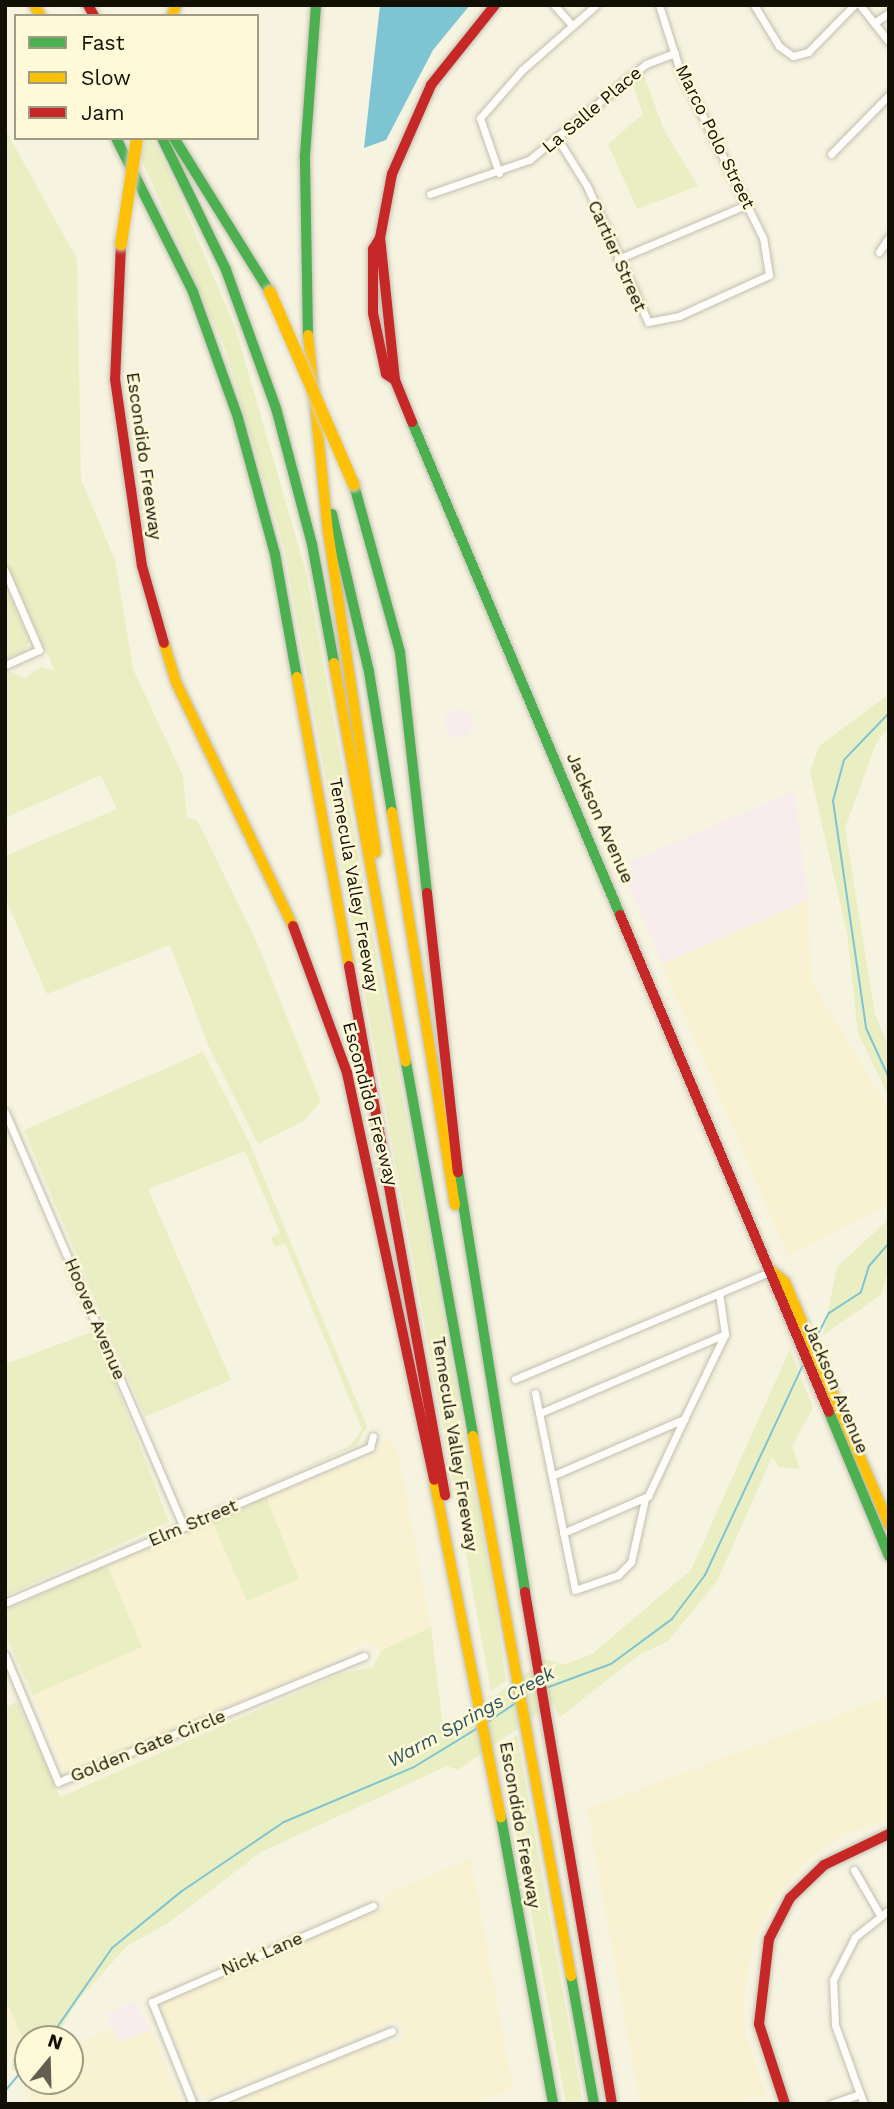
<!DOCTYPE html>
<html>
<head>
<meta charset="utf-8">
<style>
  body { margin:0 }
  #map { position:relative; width:894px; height:2109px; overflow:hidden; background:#f6f3e0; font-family:"Work Sans",sans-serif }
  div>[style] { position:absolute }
  .built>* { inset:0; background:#f8f2d3 }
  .industrial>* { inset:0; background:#f8eced }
  .round { border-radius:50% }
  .green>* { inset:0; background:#eaeec3 }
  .water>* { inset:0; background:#7ec4d3 }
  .stream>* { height:2px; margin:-1px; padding:0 1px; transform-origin:1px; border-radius:1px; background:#7ec4d3 }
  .roads { filter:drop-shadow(0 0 2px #c2bfb0) drop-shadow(0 0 2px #c2bfb0) }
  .street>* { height:7px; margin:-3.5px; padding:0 3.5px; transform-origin:3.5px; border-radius:3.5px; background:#fefdfa }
  .fast>* { height:10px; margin:-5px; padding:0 5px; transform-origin:5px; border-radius:5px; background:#4caf50 }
  .slow>* { height:10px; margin:-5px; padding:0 5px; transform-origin:5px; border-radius:5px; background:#ffc107 }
  .jam>* { height:10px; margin:-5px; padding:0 5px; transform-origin:5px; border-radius:5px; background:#c62828 }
  .bridges { filter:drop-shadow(0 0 2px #d1d0c7) drop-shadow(0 0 2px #d1d0c7) }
  .slow-bridge>* { height:12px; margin:-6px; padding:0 6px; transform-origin:6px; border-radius:6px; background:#ffc107 }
  span { translate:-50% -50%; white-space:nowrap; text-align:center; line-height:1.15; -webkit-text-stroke:5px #fff9d7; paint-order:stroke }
  .street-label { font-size:18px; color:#121005 }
  .water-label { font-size:19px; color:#295562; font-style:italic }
  .frame { position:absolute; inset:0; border:7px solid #121005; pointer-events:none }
  .legend { position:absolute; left:14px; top:14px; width:245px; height:126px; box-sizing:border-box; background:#fff9d7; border:2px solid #a09c83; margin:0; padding:9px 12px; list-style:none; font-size:21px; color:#121005 }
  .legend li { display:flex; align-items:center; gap:14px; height:35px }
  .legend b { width:35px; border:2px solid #a09c83 }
  .north { position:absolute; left:14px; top:2025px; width:70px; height:70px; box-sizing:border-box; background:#fff9d7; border:2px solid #a09c83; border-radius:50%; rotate:19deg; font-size:19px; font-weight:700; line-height:28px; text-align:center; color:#121005 }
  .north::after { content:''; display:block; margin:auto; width:24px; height:32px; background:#625f52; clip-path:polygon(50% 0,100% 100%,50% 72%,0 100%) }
</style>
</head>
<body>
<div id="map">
  <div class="built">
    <i style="clip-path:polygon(808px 900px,812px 982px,889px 1109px,889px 1205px,788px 1256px,662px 964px)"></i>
    <i style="clip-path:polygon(389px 1436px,400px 1460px,431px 1627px,426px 1632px,381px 1651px,364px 1641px,333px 1662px,75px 1772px,63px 1768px,33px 1695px,141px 1647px,107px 1565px,212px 1521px,247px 1601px,299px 1579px,266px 1497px,368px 1457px)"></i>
    <i style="clip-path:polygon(889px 1696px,889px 1820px,846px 1833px,806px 1861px,774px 1900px,753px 1942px,743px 2002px,746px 2036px,766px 2095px,731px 2104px,640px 2104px,587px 1809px)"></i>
    <i style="clip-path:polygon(471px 1858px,513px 2088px,475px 2104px,228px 2104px,366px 2047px,399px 2043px,407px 2031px,397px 2020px,208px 2097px,198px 2093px,162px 2010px,165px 2000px,383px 1909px,387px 1894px)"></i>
    <i style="clip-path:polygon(5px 1998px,28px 2051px,5px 2060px)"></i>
    <i style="clip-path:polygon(113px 2028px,119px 2042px,151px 2030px,182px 2104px,18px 2104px,28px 2102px,25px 2092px,34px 2081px,70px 2081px,70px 2047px)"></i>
  </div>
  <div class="industrial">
    <i class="round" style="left:444px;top:709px;width:28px;height:28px"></i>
    <i style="clip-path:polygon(794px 791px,808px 900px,662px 964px,621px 866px)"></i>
    <i style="clip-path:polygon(133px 2002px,151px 2030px,119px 2042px,107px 2014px)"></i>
  </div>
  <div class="green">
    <i style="clip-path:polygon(644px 76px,664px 130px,698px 186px,637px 209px,608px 144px,643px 114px,633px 85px)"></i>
    <i style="clip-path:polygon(5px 129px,77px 259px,81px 480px,115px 560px,133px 669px,183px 776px,187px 818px,197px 820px,255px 938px,321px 1102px,302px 1122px,258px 1144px,209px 1047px,170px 945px,47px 994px,5px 898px,5px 856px,117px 809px,101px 775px,5px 818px,5px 670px,24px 678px,41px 667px,55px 671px,5px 561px)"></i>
    <i style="clip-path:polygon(139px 138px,151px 138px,167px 167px,236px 330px,307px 576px,492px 1585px,506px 1681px,491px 1691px,284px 548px,226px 351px,137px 149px)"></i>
    <i style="clip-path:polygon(5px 584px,29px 641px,25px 651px,5px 659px)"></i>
    <i style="clip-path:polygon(889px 694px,889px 728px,877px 741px,845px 828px,875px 1014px,889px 1047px,889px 1097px,858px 1033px,847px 933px,810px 772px,819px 746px)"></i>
    <i style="clip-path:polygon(203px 1052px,249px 1142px,367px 1426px,357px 1445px,275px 1481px,350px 1446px,362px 1429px,285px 1243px,275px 1247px,271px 1238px,280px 1233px,245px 1151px,148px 1189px,231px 1380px,145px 1417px,24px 1130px)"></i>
    <i style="clip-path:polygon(889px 1219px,889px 1267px,881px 1295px,823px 1335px,837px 1267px)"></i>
    <i style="clip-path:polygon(95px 1331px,169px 1522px,5px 1596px,5px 1364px)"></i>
    <i style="clip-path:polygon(790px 1349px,813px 1408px,792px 1446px,800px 1469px,779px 1467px,772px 1457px,717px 1581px,668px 1641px,639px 1655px,560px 1717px,553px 1704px,458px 1770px,447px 1766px,261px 1852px,168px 1923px,127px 1946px,78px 2000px,55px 2039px,28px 2039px,28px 2058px,12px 2071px,12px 2058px,28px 2050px,5px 1998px,5px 1707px,18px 1702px,60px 1797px,340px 1674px,373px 1667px,381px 1651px,431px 1627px,443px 1728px,455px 1717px,457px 1723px,546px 1659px,564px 1665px,592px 1654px,691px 1570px)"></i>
    <i style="clip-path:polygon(266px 1497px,299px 1579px,247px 1601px,212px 1521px)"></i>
    <i style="clip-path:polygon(107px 1565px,142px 1647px,33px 1695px,5px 1634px,5px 1610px)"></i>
    <i style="clip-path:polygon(517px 1735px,530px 1809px,583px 2104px,566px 2104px,501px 1747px)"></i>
  </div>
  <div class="water">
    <i style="clip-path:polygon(380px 5px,470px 5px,433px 50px,386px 140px,364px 148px)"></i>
  </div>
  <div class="stream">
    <i style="left:889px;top:713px;width:65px;rotate:133.8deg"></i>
    <i style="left:844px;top:760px;width:42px;rotate:105deg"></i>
    <i style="left:833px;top:801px;width:229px;rotate:81.7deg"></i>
    <i style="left:866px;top:1028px;width:55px;rotate:65.3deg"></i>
    <i style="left:814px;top:1342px;width:33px;rotate:-63deg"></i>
    <i style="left:829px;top:1313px;width:38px;rotate:-33deg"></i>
    <i style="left:861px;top:1292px;width:27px;rotate:-73deg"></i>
    <i style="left:869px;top:1266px;width:30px;rotate:-49deg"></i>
    <i style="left:546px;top:1688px;width:69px;rotate:-20.3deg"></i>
    <i style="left:611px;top:1664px;width:76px;rotate:-36.4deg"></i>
    <i style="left:672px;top:1619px;width:55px;rotate:-53.1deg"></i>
    <i style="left:705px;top:1575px;width:234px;rotate:-65deg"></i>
    <i style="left:489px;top:1721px;width:32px;rotate:-34deg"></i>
    <i style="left:49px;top:2039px;width:111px;rotate:-55.3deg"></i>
    <i style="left:112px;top:1948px;width:90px;rotate:-39.2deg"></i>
    <i style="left:182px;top:1891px;width:123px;rotate:-34.1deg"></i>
    <i style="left:284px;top:1822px;width:141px;rotate:-22.9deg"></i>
    <i style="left:414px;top:1767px;width:75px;rotate:-31.4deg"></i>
    <i style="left:5px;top:2091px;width:35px;rotate:-50deg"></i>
  </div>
  <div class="roads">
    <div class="street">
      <i style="left:554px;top:5px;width:27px;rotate:48deg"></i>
      <i style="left:754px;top:5px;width:48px;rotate:58.6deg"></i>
      <i style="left:779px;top:46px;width:17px;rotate:36deg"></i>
      <i style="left:793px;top:56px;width:16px;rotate:-15deg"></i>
      <i style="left:808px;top:52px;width:66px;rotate:-45.6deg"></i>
      <i style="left:860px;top:5px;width:47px;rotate:51.9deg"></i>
      <i style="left:874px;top:23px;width:18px;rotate:-34deg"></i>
      <i style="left:559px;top:141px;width:53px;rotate:58.1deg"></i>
      <i style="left:587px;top:186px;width:149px;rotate:65.8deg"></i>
      <i style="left:648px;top:322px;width:32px;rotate:-11deg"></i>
      <i style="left:679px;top:316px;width:99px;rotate:-24.5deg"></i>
      <i style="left:769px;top:275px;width:37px;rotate:-99deg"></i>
      <i style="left:763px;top:238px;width:190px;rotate:-116.3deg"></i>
      <i style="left:679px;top:68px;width:66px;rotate:-107.6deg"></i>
      <i style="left:831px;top:154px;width:83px;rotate:-45.5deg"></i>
      <i style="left:499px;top:173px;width:58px;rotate:-109.1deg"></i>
      <i style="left:480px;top:118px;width:64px;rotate:-48.8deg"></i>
      <i style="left:522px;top:70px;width:98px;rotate:-41.3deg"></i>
      <i style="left:430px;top:194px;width:105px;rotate:-19deg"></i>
      <i style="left:529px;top:160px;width:151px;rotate:-39.4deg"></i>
      <i style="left:646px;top:64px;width:31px;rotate:-21deg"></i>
      <i style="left:879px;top:252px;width:18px;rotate:-56deg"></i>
      <i style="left:618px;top:259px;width:141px;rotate:-22.9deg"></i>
      <i style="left:5px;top:571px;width:86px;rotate:66.7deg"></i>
      <i style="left:39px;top:650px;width:37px;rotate:156deg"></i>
      <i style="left:5px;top:1112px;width:452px;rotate:66.7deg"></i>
      <i style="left:515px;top:1379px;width:279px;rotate:-22.8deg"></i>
      <i style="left:535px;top:1393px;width:201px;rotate:78.5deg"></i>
      <i style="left:575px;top:1590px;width:46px;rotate:-19.2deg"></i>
      <i style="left:618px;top:1575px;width:18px;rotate:-45deg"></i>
      <i style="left:631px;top:1562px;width:65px;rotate:-77.5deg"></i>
      <i style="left:540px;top:1413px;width:201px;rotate:-23.1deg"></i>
      <i style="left:554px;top:1475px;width:142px;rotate:-23.3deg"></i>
      <i style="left:684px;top:1419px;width:94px;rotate:-64.2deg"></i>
      <i style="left:725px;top:1334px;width:41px;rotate:-98.3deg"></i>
      <i style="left:563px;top:1533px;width:93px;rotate:-23.5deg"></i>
      <i style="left:648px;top:1496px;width:85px;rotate:-64.9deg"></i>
      <i style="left:5px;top:1603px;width:397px;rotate:-23.1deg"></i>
      <i style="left:370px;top:1447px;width:11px;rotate:-75deg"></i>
      <i style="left:5px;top:1655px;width:138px;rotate:67.3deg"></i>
      <i style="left:58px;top:1782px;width:331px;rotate:-22.4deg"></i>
      <i style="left:854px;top:1870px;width:52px;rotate:60deg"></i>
      <i style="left:860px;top:2094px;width:73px;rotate:-109.9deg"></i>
      <i style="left:835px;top:2025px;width:45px;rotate:-92.5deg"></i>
      <i style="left:833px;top:1980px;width:48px;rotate:-62.9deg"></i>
      <i style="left:855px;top:1937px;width:43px;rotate:-38.5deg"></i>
      <i style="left:193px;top:2104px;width:110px;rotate:-111.9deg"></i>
      <i style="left:152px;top:2002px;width:241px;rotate:-23.5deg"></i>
      <i style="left:212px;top:2104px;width:194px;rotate:-22.1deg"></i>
      <i style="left:831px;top:2104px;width:31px;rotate:-19deg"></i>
      <i style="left:860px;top:2094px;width:11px;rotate:68deg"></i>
    </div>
    <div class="fast">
      <i style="left:116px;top:138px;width:172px;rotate:63.4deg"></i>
      <i style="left:193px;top:292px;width:134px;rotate:70.3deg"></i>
      <i style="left:238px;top:418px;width:141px;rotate:74.8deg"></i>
      <i style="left:275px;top:554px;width:125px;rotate:79.9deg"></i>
      <i style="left:162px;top:138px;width:147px;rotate:64.1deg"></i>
      <i style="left:226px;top:270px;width:147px;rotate:70.1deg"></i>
      <i style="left:276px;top:408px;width:141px;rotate:75.2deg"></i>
      <i style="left:312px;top:544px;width:121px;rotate:79.5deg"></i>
      <i style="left:174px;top:138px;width:181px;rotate:58.1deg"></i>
      <i style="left:308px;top:335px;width:180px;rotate:-91deg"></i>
      <i style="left:305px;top:155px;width:150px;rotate:-85.8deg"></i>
      <i style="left:412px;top:422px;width:535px;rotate:67.12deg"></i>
      <i style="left:354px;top:485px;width:173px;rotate:74.6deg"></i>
      <i style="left:400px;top:652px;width:243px;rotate:83.6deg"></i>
      <i style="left:332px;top:514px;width:162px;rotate:76.8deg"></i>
      <i style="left:369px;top:672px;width:142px;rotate:80.7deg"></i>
      <i style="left:406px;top:1062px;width:380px;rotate:79.8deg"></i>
      <i style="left:458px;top:1172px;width:425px;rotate:80.9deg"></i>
      <i style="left:829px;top:1412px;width:156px;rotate:67.4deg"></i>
      <i style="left:501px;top:1817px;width:292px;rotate:79.7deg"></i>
      <i style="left:571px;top:1976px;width:130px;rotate:79.8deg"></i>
    </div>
    <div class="slow">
      <i style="left:34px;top:5px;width:13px;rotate:58deg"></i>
      <i style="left:172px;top:16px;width:12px;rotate:-70deg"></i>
      <i style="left:308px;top:335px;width:197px;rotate:84.2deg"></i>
      <i style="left:328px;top:531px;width:325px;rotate:81.5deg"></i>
      <i style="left:164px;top:643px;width:41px;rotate:72.9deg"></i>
      <i style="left:176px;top:682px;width:271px;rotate:64.4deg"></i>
      <i style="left:334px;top:663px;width:405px;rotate:79.8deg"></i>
      <i style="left:297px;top:677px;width:294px;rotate:79.8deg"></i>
      <i style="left:392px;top:812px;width:398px;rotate:80.9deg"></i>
      <i style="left:772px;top:1271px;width:17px;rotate:40deg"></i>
      <i style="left:785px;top:1282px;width:264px;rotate:66.8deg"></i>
      <i style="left:473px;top:1436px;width:549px;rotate:79.71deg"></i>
      <i style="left:434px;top:1480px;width:344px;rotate:78.8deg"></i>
    </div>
    <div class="jam">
      <i style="left:88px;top:5px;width:13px;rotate:61deg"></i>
      <i style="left:380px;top:238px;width:13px;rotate:122deg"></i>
      <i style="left:373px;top:249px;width:64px;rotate:90deg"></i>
      <i style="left:373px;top:313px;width:62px;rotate:78deg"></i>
      <i style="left:386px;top:374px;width:11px;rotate:34deg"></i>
      <i style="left:121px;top:244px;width:135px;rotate:92.5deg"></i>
      <i style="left:115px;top:379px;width:189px;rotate:81.8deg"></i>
      <i style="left:142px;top:566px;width:80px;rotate:74.1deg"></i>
      <i style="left:412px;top:422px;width:45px;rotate:-112deg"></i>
      <i style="left:395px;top:380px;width:143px;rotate:-96deg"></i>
      <i style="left:380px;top:238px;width:65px;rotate:-79.4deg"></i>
      <i style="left:392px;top:174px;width:97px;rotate:-66.3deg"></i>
      <i style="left:431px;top:85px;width:102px;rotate:-51.3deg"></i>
      <i style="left:427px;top:893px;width:281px;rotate:83.7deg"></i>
      <i style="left:620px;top:915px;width:539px;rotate:67.19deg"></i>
      <i style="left:293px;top:926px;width:157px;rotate:69.8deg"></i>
      <i style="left:347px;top:1073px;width:416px;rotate:77.9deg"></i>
      <i style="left:349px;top:966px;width:538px;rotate:79.71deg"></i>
      <i style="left:525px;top:1592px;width:519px;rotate:80.36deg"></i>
      <i style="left:785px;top:2104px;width:84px;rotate:-108deg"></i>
      <i style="left:759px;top:2024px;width:86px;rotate:-83.3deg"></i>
      <i style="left:769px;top:1939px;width:46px;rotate:-62.9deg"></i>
      <i style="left:790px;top:1898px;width:47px;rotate:-44.1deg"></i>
      <i style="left:824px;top:1865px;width:72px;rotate:-25.5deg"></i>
    </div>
  </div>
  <div class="bridges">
    <div class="slow-bridge">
      <i style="left:121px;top:244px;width:107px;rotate:-81.4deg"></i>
      <i style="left:270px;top:292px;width:210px;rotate:66.5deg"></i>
    </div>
  </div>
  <div class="street-label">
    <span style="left:592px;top:110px;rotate:-40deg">La Salle Place</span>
    <span style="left:715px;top:137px;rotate:64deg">Marco Polo Street</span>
    <span style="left:617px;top:256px;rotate:66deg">Cartier Street</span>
    <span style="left:144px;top:456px;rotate:82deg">Escondido Freeway</span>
    <span style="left:600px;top:818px;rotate:66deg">Jackson Avenue</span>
    <span style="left:354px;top:885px;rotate:80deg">Temecula Valley Freeway</span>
    <span style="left:370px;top:1104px;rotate:75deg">Escondido Freeway</span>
    <span style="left:95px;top:1319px;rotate:67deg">Hoover Avenue</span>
    <span style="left:836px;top:1388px;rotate:67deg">Jackson Avenue</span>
    <span style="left:455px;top:1444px;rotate:81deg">Temecula Valley Freeway</span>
    <span style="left:193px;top:1523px;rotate:-23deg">Elm Street</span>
    <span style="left:148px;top:1746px;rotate:-22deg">Golden Gate Circle</span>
    <span style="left:520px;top:1825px;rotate:80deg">Escondido Freeway</span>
    <span style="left:262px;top:1954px;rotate:-23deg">Nick Lane</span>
  </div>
  <div class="water-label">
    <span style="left:471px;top:1717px;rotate:-29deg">Warm Springs Creek</span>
  </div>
  <div class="frame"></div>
  <ul class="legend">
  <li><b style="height:9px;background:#4caf50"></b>Fast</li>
  <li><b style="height:9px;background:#ffc107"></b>Slow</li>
  <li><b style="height:9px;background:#c62828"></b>Jam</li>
  </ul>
  <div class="north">N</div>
</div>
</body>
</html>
